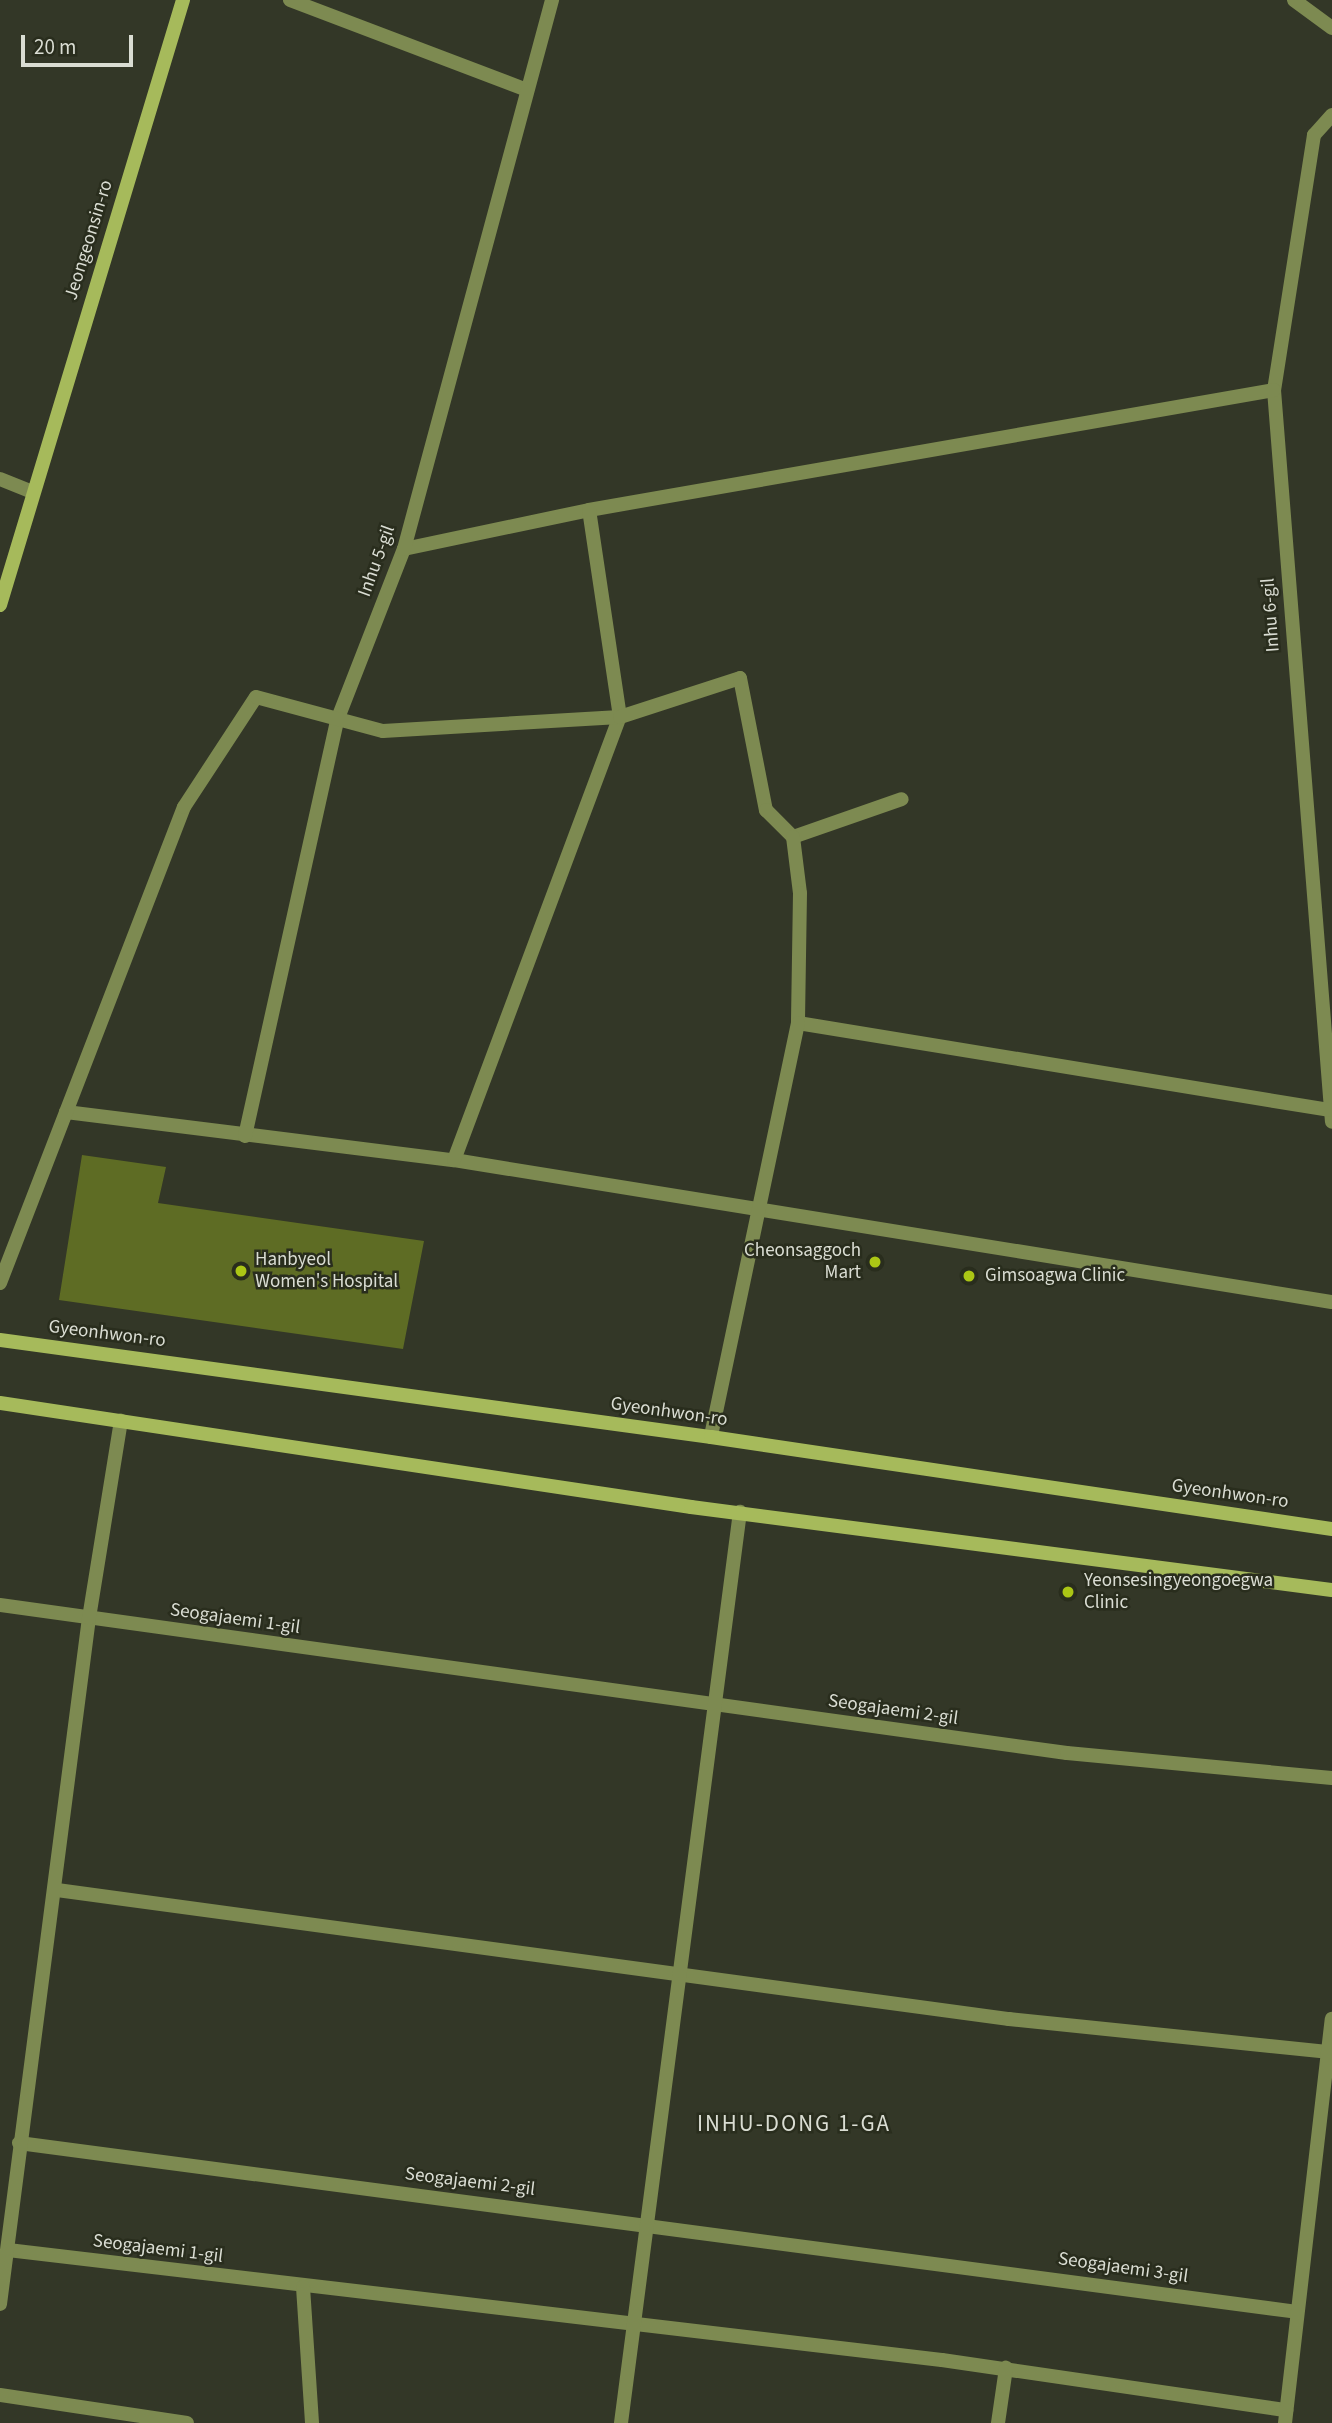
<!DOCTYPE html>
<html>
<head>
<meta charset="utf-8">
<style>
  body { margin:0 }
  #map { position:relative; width:1332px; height:2423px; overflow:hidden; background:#333727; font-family:"Source Sans 3",sans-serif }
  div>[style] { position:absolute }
  .building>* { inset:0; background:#5e6c24 }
  .street>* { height:14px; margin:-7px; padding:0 7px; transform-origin:7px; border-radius:7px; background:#7d8a51 }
  .secondary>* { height:14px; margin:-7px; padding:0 7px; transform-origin:7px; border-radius:7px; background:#a6ba5b }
  .dots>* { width:19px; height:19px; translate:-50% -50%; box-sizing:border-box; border:4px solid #292d1d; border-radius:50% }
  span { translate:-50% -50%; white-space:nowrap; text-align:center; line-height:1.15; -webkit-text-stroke:5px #292d1d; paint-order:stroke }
  .street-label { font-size:19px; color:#daddd3 }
  .poi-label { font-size:19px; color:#daddd3 }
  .right { translate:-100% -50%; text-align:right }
  .left { translate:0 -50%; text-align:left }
  .quarter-label { font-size:23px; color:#daddd3; letter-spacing:2px }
  .scale { position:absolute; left:21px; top:35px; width:112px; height:32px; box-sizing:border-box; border:4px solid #daddd3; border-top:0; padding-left:9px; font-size:21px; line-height:24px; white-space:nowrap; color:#daddd3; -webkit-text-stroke:5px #292d1d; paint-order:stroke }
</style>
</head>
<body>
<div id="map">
  <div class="building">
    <i style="clip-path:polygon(82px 1155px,166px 1167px,158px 1203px,424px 1241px,403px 1349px,59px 1300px)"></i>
  </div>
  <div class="street">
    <i style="left:290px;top:0;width:250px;rotate:20.8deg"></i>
    <i style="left:1294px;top:0;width:47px;rotate:36.4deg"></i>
    <i style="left:1332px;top:115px;width:27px;rotate:132deg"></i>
    <i style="left:1314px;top:135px;width:258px;rotate:98.9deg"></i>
    <i style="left:1274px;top:390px;width:734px;rotate:85.47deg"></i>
    <i style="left:0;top:479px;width:35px;rotate:22deg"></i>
    <i style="left:404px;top:549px;width:189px;rotate:-11.9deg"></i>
    <i style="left:589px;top:510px;width:695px;rotate:-9.94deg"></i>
    <i style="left:793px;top:837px;width:115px;rotate:-19.2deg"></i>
    <i style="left:798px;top:1023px;width:538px;rotate:9.3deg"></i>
    <i style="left:66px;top:1112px;width:391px;rotate:7.1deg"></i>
    <i style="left:454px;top:1160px;width:889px;rotate:9.19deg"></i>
    <i style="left:245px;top:1136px;width:428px;rotate:-77.5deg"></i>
    <i style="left:338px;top:718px;width:181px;rotate:-68.7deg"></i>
    <i style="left:404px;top:549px;width:569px;rotate:-74.91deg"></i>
    <i style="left:454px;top:1160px;width:473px;rotate:-69.5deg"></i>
    <i style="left:620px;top:717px;width:209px;rotate:-98.5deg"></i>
    <i style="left:0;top:1283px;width:510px;rotate:-68.87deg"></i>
    <i style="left:184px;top:807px;width:131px;rotate:-56.8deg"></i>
    <i style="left:256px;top:697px;width:131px;rotate:15deg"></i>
    <i style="left:383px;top:731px;width:237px;rotate:-3.4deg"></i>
    <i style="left:620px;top:717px;width:126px;rotate:-18deg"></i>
    <i style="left:740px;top:678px;width:135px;rotate:78.9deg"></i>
    <i style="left:766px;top:810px;width:38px;rotate:45deg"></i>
    <i style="left:793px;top:837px;width:56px;rotate:82.9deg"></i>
    <i style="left:800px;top:893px;width:130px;rotate:90.9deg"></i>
    <i style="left:798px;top:1023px;width:423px;rotate:101.9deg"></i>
    <i style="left:0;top:1605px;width:1077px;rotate:7.9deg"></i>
    <i style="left:1067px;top:1753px;width:266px;rotate:5.4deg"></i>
    <i style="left:57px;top:1890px;width:961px;rotate:7.72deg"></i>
    <i style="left:1009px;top:2019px;width:320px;rotate:5.9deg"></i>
    <i style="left:19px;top:2143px;width:1289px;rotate:7.53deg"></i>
    <i style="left:8px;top:2250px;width:940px;rotate:6.72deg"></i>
    <i style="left:942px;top:2360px;width:348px;rotate:8.3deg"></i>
    <i style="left:303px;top:2287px;width:136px;rotate:86.2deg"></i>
    <i style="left:0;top:2304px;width:692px;rotate:-82.61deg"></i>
    <i style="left:89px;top:1618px;width:200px;rotate:-80.8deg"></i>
    <i style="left:0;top:2395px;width:189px;rotate:8.5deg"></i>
    <i style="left:621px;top:2423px;width:919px;rotate:-82.56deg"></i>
    <i style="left:998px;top:2423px;width:56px;rotate:-81.7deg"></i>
    <i style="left:1285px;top:2423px;width:407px;rotate:-83.4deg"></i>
  </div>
  <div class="secondary">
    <i style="left:0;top:605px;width:632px;rotate:-73.17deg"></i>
    <i style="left:0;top:1340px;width:718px;rotate:7.77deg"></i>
    <i style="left:711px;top:1437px;width:628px;rotate:8.43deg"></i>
    <i style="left:0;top:1403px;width:699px;rotate:8.56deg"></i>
    <i style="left:691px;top:1507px;width:646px;rotate:7.38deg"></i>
  </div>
  <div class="dots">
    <i style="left:875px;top:1262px;background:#abc615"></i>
    <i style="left:241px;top:1271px;background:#abc615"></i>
    <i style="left:969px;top:1276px;background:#abc615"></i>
    <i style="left:1068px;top:1592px;background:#abc615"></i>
  </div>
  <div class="street-label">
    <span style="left:89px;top:240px;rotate:-73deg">Jeongeonsin-ro</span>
    <span style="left:377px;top:561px;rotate:-70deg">Inhu 5-gil</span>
    <span style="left:1271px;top:615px;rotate:-94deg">Inhu 6-gil</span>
    <span style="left:107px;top:1334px;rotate:7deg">Gyeonhwon-ro</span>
    <span style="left:669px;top:1412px;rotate:8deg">Gyeonhwon-ro</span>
    <span style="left:1230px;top:1494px;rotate:8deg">Gyeonhwon-ro</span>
    <span style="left:235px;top:1619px;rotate:8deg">Seogajaemi 1-gil</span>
    <span style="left:893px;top:1710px;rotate:8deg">Seogajaemi 2-gil</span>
    <span style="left:470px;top:2182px;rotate:7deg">Seogajaemi 2-gil</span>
    <span style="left:158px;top:2249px;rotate:7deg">Seogajaemi 1-gil</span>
    <span style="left:1123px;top:2268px;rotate:8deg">Seogajaemi 3-gil</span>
  </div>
  <div class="poi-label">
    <span class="right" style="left:861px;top:1262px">Cheonsaggoch<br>Mart</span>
    <span class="left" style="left:255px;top:1271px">Hanbyeol<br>Women's Hospital</span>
    <span class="left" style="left:985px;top:1276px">Gimsoagwa Clinic</span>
    <span class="left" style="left:1084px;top:1592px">Yeonsesingyeongoegwa<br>Clinic</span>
  </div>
  <div class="quarter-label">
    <span style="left:794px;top:2124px">INHU-DONG 1-GA</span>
  </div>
  <div class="scale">20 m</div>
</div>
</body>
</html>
